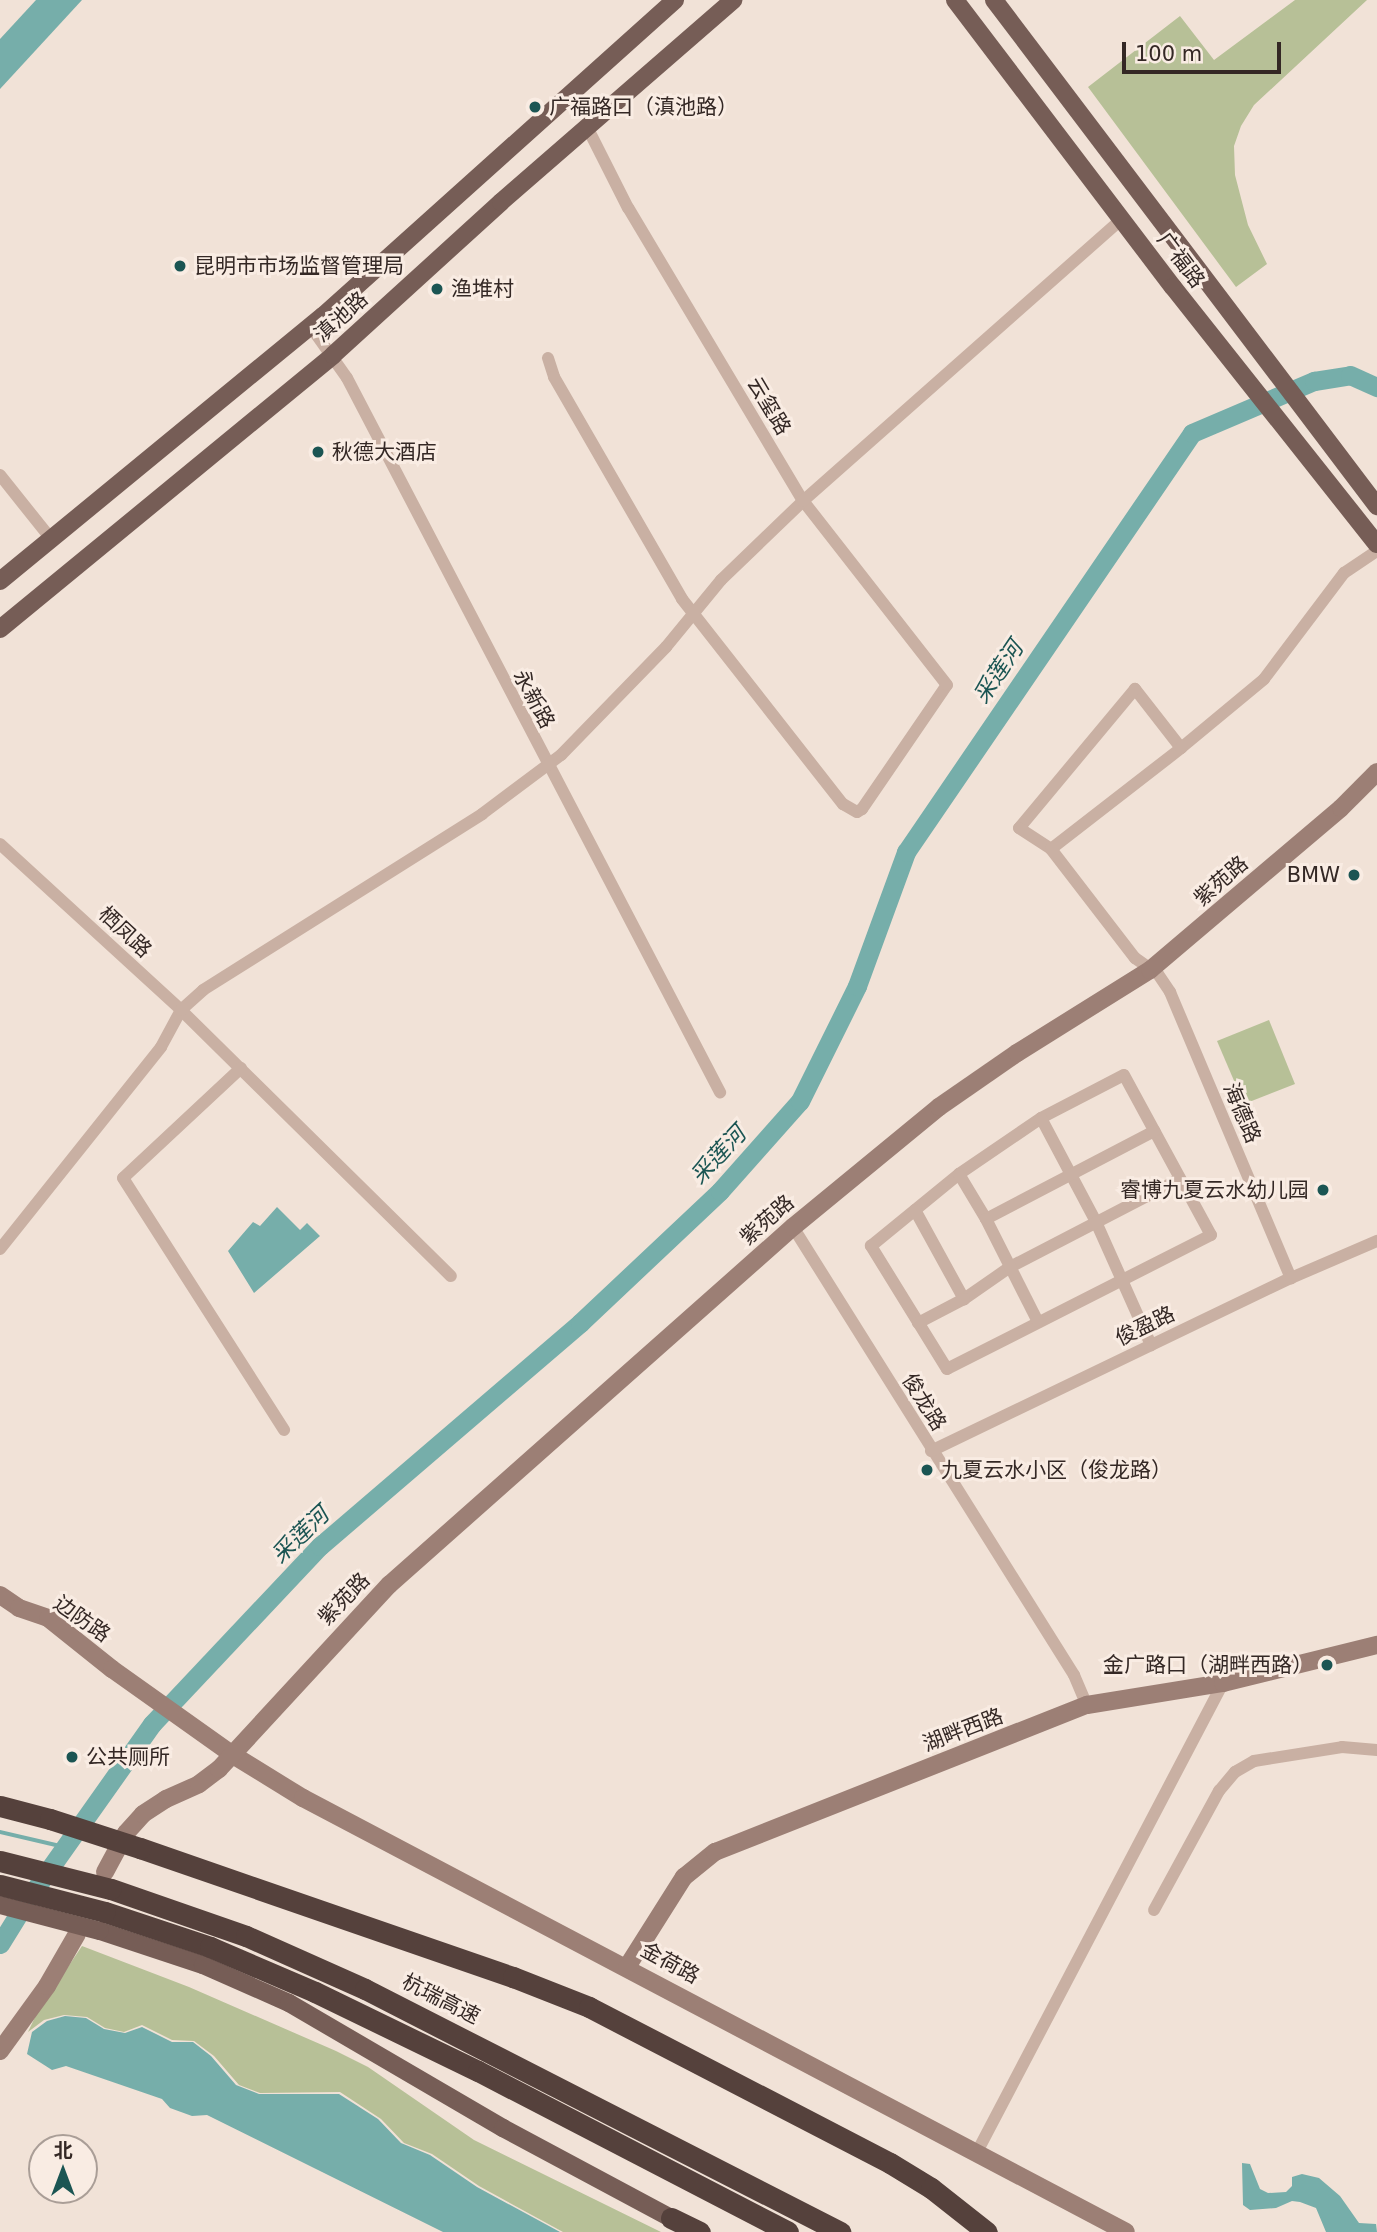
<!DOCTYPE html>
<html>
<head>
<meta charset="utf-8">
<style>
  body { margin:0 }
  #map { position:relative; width:1377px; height:2232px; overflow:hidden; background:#f1e2d7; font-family:"DejaVu Sans","Noto Sans SC",sans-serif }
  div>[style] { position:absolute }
  .green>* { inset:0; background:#b7c097 }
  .water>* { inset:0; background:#76aeaa }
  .stream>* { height:3.5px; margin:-1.75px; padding:0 1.75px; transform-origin:1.75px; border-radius:1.75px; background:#76aeaa }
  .river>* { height:19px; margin:-9.5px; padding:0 9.5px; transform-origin:9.5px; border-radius:9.5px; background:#76aeaa }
  .street>* { height:12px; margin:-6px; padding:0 6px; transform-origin:6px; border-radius:6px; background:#c9b0a3 }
  .secondary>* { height:18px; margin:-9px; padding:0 9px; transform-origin:9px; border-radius:9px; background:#9c7f75 }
  .primary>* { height:18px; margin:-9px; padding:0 9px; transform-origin:9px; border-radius:9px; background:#765d56 }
  .highway>* { height:21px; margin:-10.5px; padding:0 10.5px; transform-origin:10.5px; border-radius:10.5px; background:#55413c }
  .primary-bridge>* { height:18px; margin:-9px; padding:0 9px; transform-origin:9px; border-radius:9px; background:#765d56 }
  .highway-bridge>* { height:21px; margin:-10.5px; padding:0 10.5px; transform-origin:10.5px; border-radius:10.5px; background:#55413c }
  .dots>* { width:19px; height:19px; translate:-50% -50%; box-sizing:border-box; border:4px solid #f9ece3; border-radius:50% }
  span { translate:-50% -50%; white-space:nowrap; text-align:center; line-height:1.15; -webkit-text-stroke:6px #f9ece3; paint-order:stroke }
  .poi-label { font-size:21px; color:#342825 }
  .left { translate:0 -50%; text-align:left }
  .right { translate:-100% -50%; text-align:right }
  .street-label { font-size:21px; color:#342825 }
  .water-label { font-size:23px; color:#1b5553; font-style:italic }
  .north { position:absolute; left:28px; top:2134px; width:70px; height:70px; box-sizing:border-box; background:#f9ece3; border:2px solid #aa9e97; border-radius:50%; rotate:0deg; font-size:19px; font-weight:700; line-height:28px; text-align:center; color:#342825 }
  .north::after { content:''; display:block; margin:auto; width:24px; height:32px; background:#1b5553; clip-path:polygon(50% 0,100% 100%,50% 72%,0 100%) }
  .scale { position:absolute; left:1122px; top:42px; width:159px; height:32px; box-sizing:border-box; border:4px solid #342825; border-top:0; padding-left:9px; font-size:21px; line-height:24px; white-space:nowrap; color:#342825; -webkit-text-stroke:5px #f9ece3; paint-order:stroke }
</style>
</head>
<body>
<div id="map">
  <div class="green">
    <i style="clip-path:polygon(1295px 0,1367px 0,1254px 105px,1241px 126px,1234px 146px,1235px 175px,1248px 225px,1267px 264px,1236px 287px,1088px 87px,1180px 16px,1214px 60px)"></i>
    <i style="clip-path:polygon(1269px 1020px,1295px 1084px,1244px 1104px,1217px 1041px)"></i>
    <i style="clip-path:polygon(82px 1946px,189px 1987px,336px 2051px,368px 2067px,474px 2140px,661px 2232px,563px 2232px,479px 2186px,432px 2154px,404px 2143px,381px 2119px,340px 2092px,260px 2093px,239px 2085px,214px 2056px,194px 2041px,172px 2040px,142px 2025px,124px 2032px,105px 2028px,87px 2017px,64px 2015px,44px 2020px,28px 2032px,37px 2013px)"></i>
  </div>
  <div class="water">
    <i style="clip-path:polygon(36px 0,82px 0,0 89px,0 39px)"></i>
    <i style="clip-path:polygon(277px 1207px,300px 1230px,307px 1223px,320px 1236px,254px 1293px,228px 1251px,253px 1222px,260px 1226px)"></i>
    <i style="clip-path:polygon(65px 2016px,86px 2018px,104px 2029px,125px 2033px,142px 2027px,172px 2042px,193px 2042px,211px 2056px,236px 2085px,259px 2094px,339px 2094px,378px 2119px,401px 2143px,430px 2155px,477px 2187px,560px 2232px,443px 2232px,207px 2115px,192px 2116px,170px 2108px,162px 2099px,66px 2066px,52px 2070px,27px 2054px,32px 2032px,47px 2021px)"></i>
    <i style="clip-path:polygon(1242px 2163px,1250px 2164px,1260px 2189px,1268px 2193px,1286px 2192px,1292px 2186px,1292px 2177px,1302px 2174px,1319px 2178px,1340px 2196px,1359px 2223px,1376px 2224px,1377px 2232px,1326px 2232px,1316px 2208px,1300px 2202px,1292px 2201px,1276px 2208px,1250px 2210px,1243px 2205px)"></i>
  </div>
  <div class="stream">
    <i style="left:0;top:1832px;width:67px;rotate:13deg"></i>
  </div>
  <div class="river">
    <i style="left:0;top:1944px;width:49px;rotate:-58.2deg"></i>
    <i style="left:26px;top:1902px;width:218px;rotate:-54.7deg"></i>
    <i style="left:152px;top:1724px;width:245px;rotate:-46.7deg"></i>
    <i style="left:320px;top:1546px;width:343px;rotate:-40.6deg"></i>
    <i style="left:580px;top:1323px;width:192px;rotate:-43.3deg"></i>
    <i style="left:720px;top:1191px;width:120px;rotate:-48.4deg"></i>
    <i style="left:800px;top:1101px;width:128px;rotate:-63.6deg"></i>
    <i style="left:857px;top:986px;width:143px;rotate:-69.9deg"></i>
    <i style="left:906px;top:852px;width:507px;rotate:-55.68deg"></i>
    <i style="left:1192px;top:433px;width:133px;rotate:-23.1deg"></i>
    <i style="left:1314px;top:381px;width:36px;rotate:-9deg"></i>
    <i style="left:1350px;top:375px;width:30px;rotate:24deg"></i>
  </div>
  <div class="street">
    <i style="left:311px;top:327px;width:62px;rotate:54.8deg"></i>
    <i style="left:347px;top:378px;width:806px;rotate:62.42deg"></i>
    <i style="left:548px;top:358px;width:20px;rotate:72deg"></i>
    <i style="left:554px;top:377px;width:256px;rotate:60deg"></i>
    <i style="left:682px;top:599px;width:261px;rotate:51.9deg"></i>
    <i style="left:843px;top:804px;width:16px;rotate:30deg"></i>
    <i style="left:857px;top:812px;width:6px;rotate:-31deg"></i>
    <i style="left:862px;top:809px;width:150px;rotate:-55.6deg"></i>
    <i style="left:947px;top:685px;width:234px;rotate:-128deg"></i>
    <i style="left:803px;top:501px;width:341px;rotate:-120.8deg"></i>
    <i style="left:628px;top:208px;width:91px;rotate:-116.8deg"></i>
    <i style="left:0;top:475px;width:82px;rotate:51.4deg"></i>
    <i style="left:1181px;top:748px;width:75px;rotate:-127.9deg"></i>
    <i style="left:1135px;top:689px;width:181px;rotate:129.8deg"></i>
    <i style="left:1019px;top:828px;width:38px;rotate:33deg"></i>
    <i style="left:1051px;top:849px;width:165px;rotate:-37.8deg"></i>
    <i style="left:1181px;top:748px;width:108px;rotate:-39.7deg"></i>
    <i style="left:1264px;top:679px;width:133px;rotate:-53deg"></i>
    <i style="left:1344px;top:573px;width:40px;rotate:-34deg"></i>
    <i style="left:0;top:844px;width:246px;rotate:42.5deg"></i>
    <i style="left:181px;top:1010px;width:379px;rotate:44.6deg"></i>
    <i style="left:1051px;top:849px;width:138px;rotate:52.4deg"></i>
    <i style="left:1135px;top:958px;width:28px;rotate:35deg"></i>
    <i style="left:1158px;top:974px;width:22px;rotate:56deg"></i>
    <i style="left:1170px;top:992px;width:311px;rotate:67.1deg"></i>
    <i style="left:241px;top:1068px;width:161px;rotate:137deg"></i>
    <i style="left:123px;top:1178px;width:299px;rotate:57.4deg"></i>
    <i style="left:1124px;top:1075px;width:182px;rotate:61.5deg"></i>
    <i style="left:1211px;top:1235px;width:296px;rotate:153.1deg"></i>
    <i style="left:947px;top:1369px;width:145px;rotate:-121.7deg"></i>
    <i style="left:871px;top:1246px;width:114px;rotate:-39.3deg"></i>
    <i style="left:959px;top:1174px;width:99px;rotate:-34.3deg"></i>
    <i style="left:1041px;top:1118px;width:93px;rotate:-27.4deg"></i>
    <i style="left:1041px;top:1118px;width:118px;rotate:62.1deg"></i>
    <i style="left:1096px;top:1222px;width:135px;rotate:65.9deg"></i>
    <i style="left:959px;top:1174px;width:52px;rotate:59deg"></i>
    <i style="left:986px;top:1219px;width:190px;rotate:-27.6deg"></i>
    <i style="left:915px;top:1210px;width:102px;rotate:61.2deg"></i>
    <i style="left:964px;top:1299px;width:56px;rotate:-34.8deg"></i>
    <i style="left:1010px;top:1267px;width:191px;rotate:-27.4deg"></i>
    <i style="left:986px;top:1219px;width:115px;rotate:63.2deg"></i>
    <i style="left:793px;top:1227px;width:529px;rotate:57.9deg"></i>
    <i style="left:1074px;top:1675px;width:33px;rotate:67deg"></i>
    <i style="left:0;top:1249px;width:258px;rotate:-51.4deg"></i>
    <i style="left:161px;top:1047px;width:42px;rotate:-61.6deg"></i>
    <i style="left:181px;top:1010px;width:30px;rotate:-42deg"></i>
    <i style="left:203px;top:990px;width:330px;rotate:-32.2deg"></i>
    <i style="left:482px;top:814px;width:99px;rotate:-36.8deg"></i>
    <i style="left:561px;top:755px;width:151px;rotate:-45.8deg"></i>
    <i style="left:666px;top:647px;width:87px;rotate:-50.6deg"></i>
    <i style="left:721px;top:580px;width:114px;rotate:-43.9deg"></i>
    <i style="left:803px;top:501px;width:426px;rotate:-41.5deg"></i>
    <i style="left:918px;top:1323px;width:52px;rotate:-27.6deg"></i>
    <i style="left:931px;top:1451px;width:399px;rotate:-25.7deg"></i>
    <i style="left:1291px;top:1278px;width:94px;rotate:-23.3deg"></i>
    <i style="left:1154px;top:1910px;width:136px;rotate:-61.4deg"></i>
    <i style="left:1219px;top:1791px;width:25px;rotate:-50deg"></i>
    <i style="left:1235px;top:1772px;width:22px;rotate:-30deg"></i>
    <i style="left:1254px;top:1761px;width:89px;rotate:-9deg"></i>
    <i style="left:1342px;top:1747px;width:35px;rotate:5deg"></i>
    <i style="left:977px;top:2152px;width:530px;rotate:-62.32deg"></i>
  </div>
  <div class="secondary">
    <i style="left:0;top:1595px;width:23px;rotate:34deg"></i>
    <i style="left:19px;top:1608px;width:31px;rotate:19deg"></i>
    <i style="left:48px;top:1618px;width:82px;rotate:38.6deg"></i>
    <i style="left:112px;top:1669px;width:148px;rotate:35.4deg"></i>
    <i style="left:233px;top:1755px;width:82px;rotate:31.6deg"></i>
    <i style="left:303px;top:1798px;width:930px;rotate:27.8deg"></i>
    <i style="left:105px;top:1872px;width:44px;rotate:-61.7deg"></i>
    <i style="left:126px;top:1833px;width:25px;rotate:-48deg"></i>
    <i style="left:143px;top:1814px;width:27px;rotate:-33deg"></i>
    <i style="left:166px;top:1799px;width:36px;rotate:-24deg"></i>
    <i style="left:199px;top:1784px;width:25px;rotate:-37deg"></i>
    <i style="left:219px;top:1769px;width:251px;rotate:-47.3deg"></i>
    <i style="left:389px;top:1585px;width:540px;rotate:-41.55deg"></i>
    <i style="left:793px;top:1227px;width:189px;rotate:-39.4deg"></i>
    <i style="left:939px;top:1107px;width:95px;rotate:-34.7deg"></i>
    <i style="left:1017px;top:1053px;width:157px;rotate:-32deg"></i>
    <i style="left:1150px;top:970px;width:250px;rotate:-40.3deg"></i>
    <i style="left:1341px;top:808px;width:51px;rotate:-45deg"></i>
    <i style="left:627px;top:1967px;width:107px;rotate:-57.7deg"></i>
    <i style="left:684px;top:1877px;width:40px;rotate:-39deg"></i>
    <i style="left:715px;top:1852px;width:400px;rotate:-21.6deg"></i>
    <i style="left:1087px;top:1705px;width:138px;rotate:-9.2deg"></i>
    <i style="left:1223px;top:1683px;width:159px;rotate:-13.9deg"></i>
    <i style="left:0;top:2051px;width:80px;rotate:-54.1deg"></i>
    <i style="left:47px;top:1986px;width:60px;rotate:-60deg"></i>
  </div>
  <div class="primary">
    <i style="left:955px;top:0;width:360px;rotate:52.8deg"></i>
    <i style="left:1173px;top:287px;width:328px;rotate:51.6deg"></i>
    <i style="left:994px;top:0;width:635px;rotate:52.88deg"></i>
    <i style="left:0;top:581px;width:418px;rotate:-39.4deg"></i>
    <i style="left:323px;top:316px;width:473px;rotate:-41.9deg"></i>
    <i style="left:0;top:629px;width:431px;rotate:-39.4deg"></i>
    <i style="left:333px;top:355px;width:227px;rotate:-42.3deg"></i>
    <i style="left:501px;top:202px;width:308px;rotate:-41deg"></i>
    <i style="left:100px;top:1931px;width:108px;rotate:18.3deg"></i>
    <i style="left:203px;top:1965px;width:94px;rotate:23.8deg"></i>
    <i style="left:289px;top:2003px;width:248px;rotate:30.3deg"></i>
    <i style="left:503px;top:2128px;width:191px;rotate:28.2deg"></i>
  </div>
  <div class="highway">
    <i style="left:140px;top:1848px;width:395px;rotate:19.1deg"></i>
    <i style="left:513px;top:1977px;width:82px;rotate:21.5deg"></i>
    <i style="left:589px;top:2007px;width:339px;rotate:27.4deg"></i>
    <i style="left:890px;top:2163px;width:48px;rotate:31.4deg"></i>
    <i style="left:931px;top:2188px;width:71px;rotate:38.2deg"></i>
    <i style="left:111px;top:1889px;width:143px;rotate:19.2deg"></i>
    <i style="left:246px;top:1936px;width:130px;rotate:24deg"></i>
    <i style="left:365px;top:1989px;width:534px;rotate:27.09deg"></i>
    <i style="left:105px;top:1912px;width:111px;rotate:18.4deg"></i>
    <i style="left:210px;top:1947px;width:114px;rotate:23.2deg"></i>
    <i style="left:315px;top:1992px;width:181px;rotate:25.9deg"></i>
    <i style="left:478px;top:2071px;width:349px;rotate:27.4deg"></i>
    <i style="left:671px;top:2218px;width:32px;rotate:26deg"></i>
  </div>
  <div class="primary-bridge">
    <i style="left:0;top:1905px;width:103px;rotate:14.6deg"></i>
  </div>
  <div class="highway-bridge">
    <i style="left:0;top:1806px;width:52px;rotate:14.6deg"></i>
    <i style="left:50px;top:1819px;width:95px;rotate:17.9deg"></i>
    <i style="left:0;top:1861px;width:114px;rotate:14.2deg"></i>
    <i style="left:0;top:1885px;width:108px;rotate:14.4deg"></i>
  </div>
  <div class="dots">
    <i style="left:535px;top:107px;background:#1b5553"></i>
    <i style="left:180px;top:266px;background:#1b5553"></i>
    <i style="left:437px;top:289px;background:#1b5553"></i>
    <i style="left:318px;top:452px;background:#1b5553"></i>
    <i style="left:1354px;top:875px;background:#1b5553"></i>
    <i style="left:1323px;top:1190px;background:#1b5553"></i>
    <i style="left:927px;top:1470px;background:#1b5553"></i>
    <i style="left:1327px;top:1665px;background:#1b5553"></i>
    <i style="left:72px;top:1757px;background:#1b5553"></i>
  </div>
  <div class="poi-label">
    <span class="left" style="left:549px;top:107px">广福路口（滇池路）</span>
    <span class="left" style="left:194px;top:266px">昆明市市场监督管理局</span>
    <span class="left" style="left:451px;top:289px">渔堆村</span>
    <span class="left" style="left:332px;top:452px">秋德大酒店</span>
    <span class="right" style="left:1340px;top:875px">BMW</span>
    <span class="right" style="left:1309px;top:1190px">睿博九夏云水幼儿园</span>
    <span class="left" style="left:941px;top:1470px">九夏云水小区（俊龙路）</span>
    <span class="right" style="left:1313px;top:1665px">金广路口（湖畔西路）</span>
    <span class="left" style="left:86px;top:1757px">公共厕所</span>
  </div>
  <div class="street-label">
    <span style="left:1181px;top:260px;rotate:53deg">广福路</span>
    <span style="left:341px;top:317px;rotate:-42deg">滇池路</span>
    <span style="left:769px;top:406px;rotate:59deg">云玺路</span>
    <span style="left:534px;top:699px;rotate:62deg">永新路</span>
    <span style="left:1221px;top:881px;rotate:-41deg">紫苑路</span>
    <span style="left:125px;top:932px;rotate:43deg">栖凤路</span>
    <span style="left:1242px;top:1113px;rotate:67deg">海德路</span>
    <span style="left:767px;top:1220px;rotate:-41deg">紫苑路</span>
    <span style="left:1145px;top:1326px;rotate:-26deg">俊盈路</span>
    <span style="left:924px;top:1402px;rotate:58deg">俊龙路</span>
    <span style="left:344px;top:1599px;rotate:-46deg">紫苑路</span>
    <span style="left:82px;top:1619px;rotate:35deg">边防路</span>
    <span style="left:963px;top:1730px;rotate:-21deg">湖畔西路</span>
    <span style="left:670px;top:1963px;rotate:28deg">金荷路</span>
    <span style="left:441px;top:1999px;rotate:27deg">杭瑞高速</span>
  </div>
  <div class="water-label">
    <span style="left:998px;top:672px;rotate:-56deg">采莲河</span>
    <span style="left:718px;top:1155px;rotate:-47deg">采莲河</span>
    <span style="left:300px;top:1535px;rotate:-44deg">采莲河</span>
  </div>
  <div class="north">北</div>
  <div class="scale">100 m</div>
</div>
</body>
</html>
